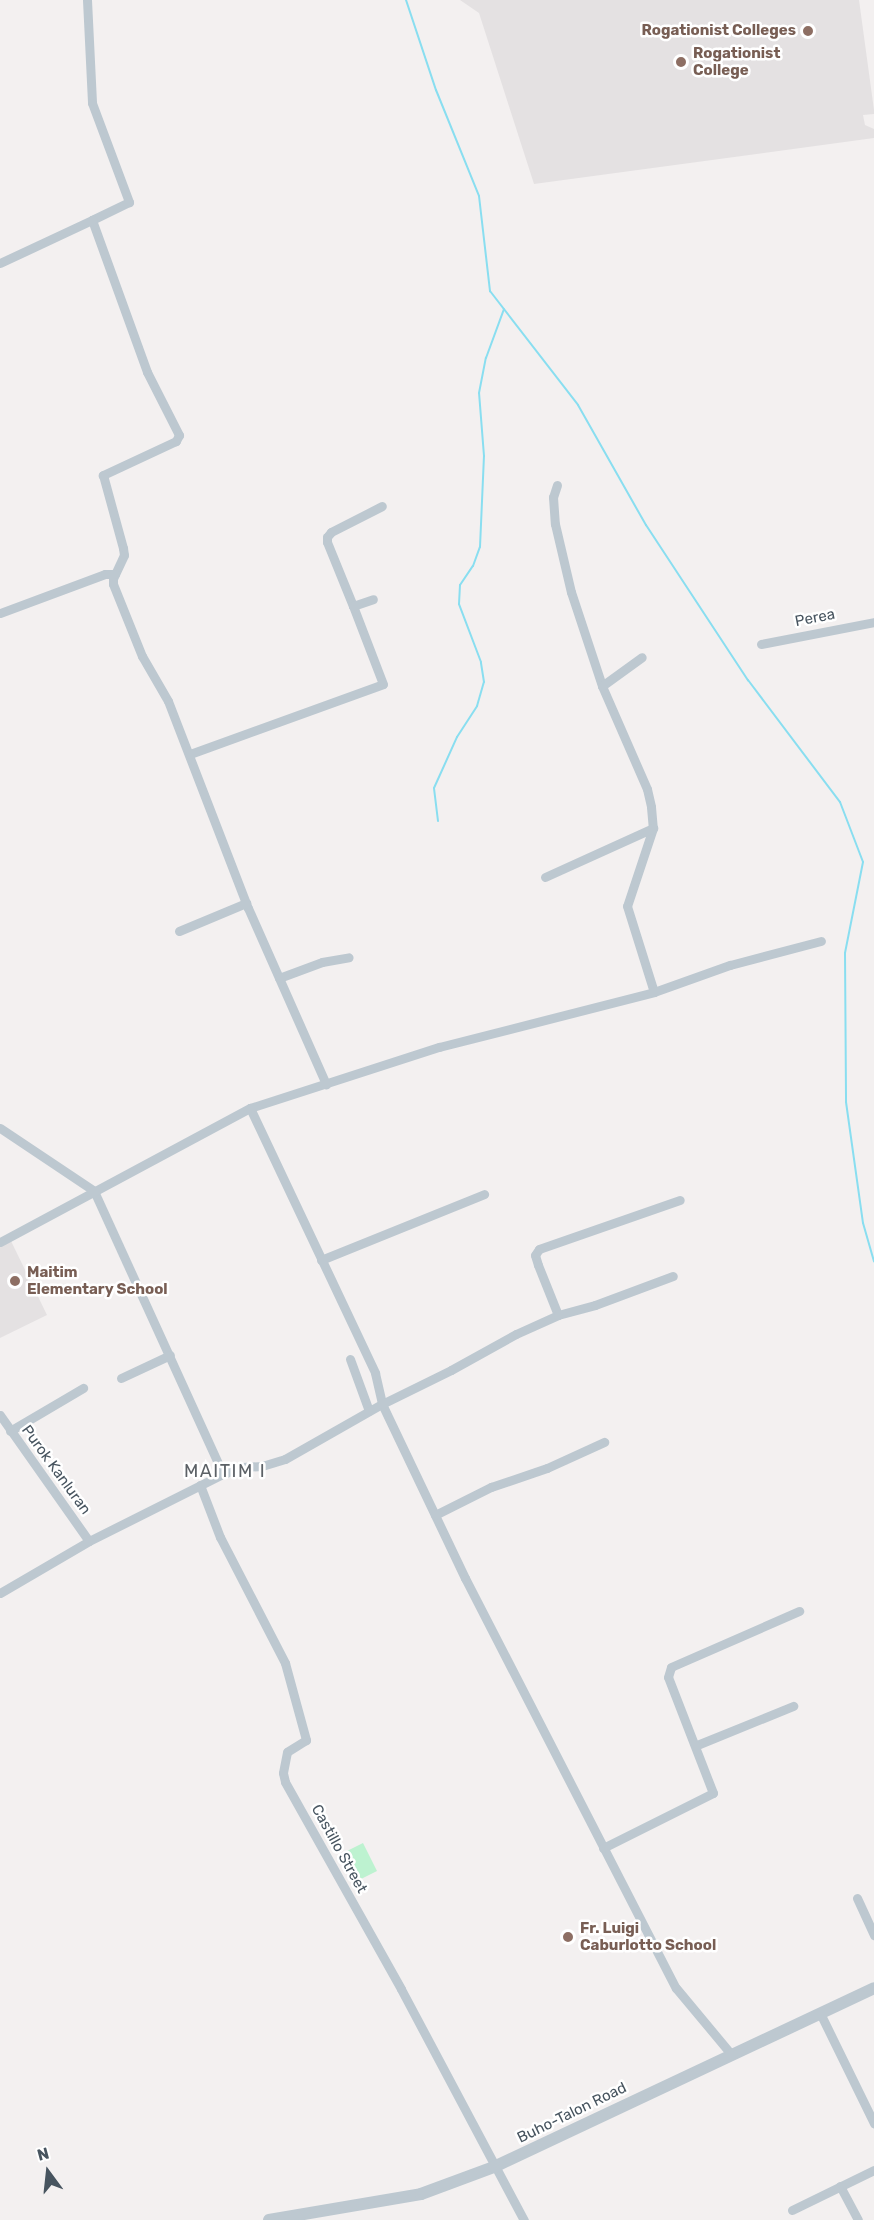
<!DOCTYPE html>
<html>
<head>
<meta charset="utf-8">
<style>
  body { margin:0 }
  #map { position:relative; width:874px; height:2220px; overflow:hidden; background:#f3f0f0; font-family:Rubik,sans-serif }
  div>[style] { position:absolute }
  .education>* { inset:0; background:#e4e1e2 }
  .green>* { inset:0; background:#bdf2d0 }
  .stream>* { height:2px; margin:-1px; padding:0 1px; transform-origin:1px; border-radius:1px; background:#89def0 }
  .minor>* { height:9px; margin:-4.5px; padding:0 4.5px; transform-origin:4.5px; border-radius:4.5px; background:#bdc8d0 }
  .tertiary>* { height:12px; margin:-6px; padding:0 6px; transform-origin:6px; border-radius:6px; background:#bdc8d0 }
  .dots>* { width:16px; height:16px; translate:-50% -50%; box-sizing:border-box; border:3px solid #fff; border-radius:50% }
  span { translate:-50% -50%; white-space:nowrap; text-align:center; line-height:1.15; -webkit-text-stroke:5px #fff; paint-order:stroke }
  .education-label { font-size:15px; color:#785e54; font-weight:700 }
  .right { translate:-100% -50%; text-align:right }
  .left { translate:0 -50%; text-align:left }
  .street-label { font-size:15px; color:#47545f }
  .quarter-label { font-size:18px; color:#5c6166; letter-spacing:1.5px }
  .north { position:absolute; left:18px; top:2142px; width:60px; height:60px; -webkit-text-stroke:4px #fff; paint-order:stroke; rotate:345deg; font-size:16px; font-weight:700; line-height:24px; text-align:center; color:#47545f }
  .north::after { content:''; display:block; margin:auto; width:21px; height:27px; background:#47545f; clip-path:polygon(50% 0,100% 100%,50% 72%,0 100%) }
</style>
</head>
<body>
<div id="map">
  <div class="education">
    <i style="clip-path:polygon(460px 0,859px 0,874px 110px,874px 114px,863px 115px,865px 125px,874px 129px,874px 138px,534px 184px,479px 13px)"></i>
    <i style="clip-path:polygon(11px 1241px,47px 1315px,0 1338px,0 1247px)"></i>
  </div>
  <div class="green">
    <i style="clip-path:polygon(363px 1843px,377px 1871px,357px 1881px,343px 1853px)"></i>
  </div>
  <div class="stream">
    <i style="left:406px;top:0;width:95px;rotate:71.6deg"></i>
    <i style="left:436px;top:90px;width:114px;rotate:67.9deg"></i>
    <i style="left:479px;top:196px;width:96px;rotate:83.4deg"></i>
    <i style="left:490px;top:291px;width:144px;rotate:52.3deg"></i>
    <i style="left:578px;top:405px;width:138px;rotate:60.5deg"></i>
    <i style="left:646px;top:525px;width:186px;rotate:56.7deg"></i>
    <i style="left:748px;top:680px;width:153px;rotate:53deg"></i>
    <i style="left:840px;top:802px;width:64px;rotate:69deg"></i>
    <i style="left:863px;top:862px;width:93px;rotate:101.2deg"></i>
    <i style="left:845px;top:953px;width:149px;rotate:89.6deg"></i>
    <i style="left:846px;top:1102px;width:122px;rotate:82deg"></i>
    <i style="left:863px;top:1223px;width:40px;rotate:74deg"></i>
    <i style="left:438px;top:821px;width:33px;rotate:-97deg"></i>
    <i style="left:434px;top:788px;width:56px;rotate:-65.7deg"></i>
    <i style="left:457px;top:737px;width:37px;rotate:-57deg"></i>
    <i style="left:477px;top:706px;width:25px;rotate:-74deg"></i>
    <i style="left:484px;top:682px;width:20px;rotate:-99deg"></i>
    <i style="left:481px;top:662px;width:62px;rotate:-110.8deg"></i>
    <i style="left:459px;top:604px;width:19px;rotate:-87deg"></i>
    <i style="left:460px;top:585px;width:23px;rotate:-56deg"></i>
    <i style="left:473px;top:566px;width:20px;rotate:-70deg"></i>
    <i style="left:480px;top:547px;width:91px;rotate:-87.5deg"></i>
    <i style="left:484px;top:456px;width:63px;rotate:-94.5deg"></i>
    <i style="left:479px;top:393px;width:36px;rotate:-79deg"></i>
    <i style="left:486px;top:358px;width:52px;rotate:-69.8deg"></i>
  </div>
  <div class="minor">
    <i style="left:87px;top:0;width:103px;rotate:87.2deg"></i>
    <i style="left:92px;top:103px;width:106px;rotate:69.5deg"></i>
    <i style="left:129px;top:202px;width:41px;rotate:154.1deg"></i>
    <i style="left:92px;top:220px;width:162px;rotate:70.1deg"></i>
    <i style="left:147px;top:372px;width:71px;rotate:63.1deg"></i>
    <i style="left:179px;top:435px;width:7px;rotate:117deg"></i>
    <i style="left:176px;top:441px;width:81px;rotate:155deg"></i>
    <i style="left:103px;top:475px;width:76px;rotate:74.7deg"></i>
    <i style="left:123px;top:548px;width:7px;rotate:82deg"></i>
    <i style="left:124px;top:555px;width:26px;rotate:115deg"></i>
    <i style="left:113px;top:579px;width:5px;rotate:90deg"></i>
    <i style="left:113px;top:584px;width:78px;rotate:68.1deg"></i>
    <i style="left:142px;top:656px;width:52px;rotate:60deg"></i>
    <i style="left:168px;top:701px;width:222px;rotate:68.9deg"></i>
    <i style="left:248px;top:908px;width:193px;rotate:66.1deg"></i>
    <i style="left:0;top:263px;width:102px;rotate:-25.1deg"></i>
    <i style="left:557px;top:485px;width:13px;rotate:108deg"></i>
    <i style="left:553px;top:497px;width:27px;rotate:86deg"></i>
    <i style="left:555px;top:524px;width:70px;rotate:76.8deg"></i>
    <i style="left:571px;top:592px;width:99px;rotate:71.7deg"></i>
    <i style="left:602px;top:686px;width:112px;rotate:66.4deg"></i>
    <i style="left:647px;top:789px;width:18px;rotate:77deg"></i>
    <i style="left:651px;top:807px;width:21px;rotate:85deg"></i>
    <i style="left:653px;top:828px;width:82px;rotate:108.4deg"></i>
    <i style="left:627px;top:906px;width:90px;rotate:72.6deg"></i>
    <i style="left:353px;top:606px;width:69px;rotate:-112.1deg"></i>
    <i style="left:327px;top:542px;width:5px;rotate:-90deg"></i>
    <i style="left:327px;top:537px;width:6px;rotate:-51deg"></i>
    <i style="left:331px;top:532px;width:57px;rotate:-27deg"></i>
    <i style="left:0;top:613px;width:112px;rotate:-20.4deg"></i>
    <i style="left:105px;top:574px;width:10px"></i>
    <i style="left:761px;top:644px;width:115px;rotate:-11deg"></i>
    <i style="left:602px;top:686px;width:49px;rotate:-35.9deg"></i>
    <i style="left:190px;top:754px;width:205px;rotate:-19.9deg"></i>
    <i style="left:383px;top:684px;width:84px;rotate:-111deg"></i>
    <i style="left:353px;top:606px;width:21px;rotate:-19deg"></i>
    <i style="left:545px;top:877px;width:119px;rotate:-24.4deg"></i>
    <i style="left:179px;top:931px;width:73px;rotate:-22.7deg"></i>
    <i style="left:279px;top:978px;width:46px;rotate:-20.4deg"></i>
    <i style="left:322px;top:962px;width:27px;rotate:-10deg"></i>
    <i style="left:250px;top:1108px;width:293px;rotate:64.7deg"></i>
    <i style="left:375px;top:1373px;width:32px;rotate:77deg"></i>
    <i style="left:382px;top:1404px;width:193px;rotate:64.5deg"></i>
    <i style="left:465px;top:1578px;width:461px;rotate:62.8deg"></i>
    <i style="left:676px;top:1988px;width:86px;rotate:50.2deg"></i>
    <i style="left:0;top:1128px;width:113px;rotate:33.8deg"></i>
    <i style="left:94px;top:1191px;width:311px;rotate:65.5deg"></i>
    <i style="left:0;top:1242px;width:284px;rotate:-28.2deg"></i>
    <i style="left:250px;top:1108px;width:199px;rotate:-17.9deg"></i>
    <i style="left:439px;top:1047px;width:222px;rotate:-14.3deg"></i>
    <i style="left:654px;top:992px;width:81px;rotate:-19.6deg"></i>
    <i style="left:730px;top:965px;width:94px;rotate:-14.8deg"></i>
    <i style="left:321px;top:1260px;width:176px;rotate:-22deg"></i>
    <i style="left:558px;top:1315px;width:54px;rotate:-111.8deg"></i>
    <i style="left:538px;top:1265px;width:10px;rotate:-107deg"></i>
    <i style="left:535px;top:1255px;width:7px;rotate:-56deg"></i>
    <i style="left:539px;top:1249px;width:149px;rotate:-19.2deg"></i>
    <i style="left:350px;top:1359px;width:55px;rotate:69.9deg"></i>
    <i style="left:121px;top:1378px;width:54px;rotate:-25.1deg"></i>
    <i style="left:0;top:1415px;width:154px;rotate:54.8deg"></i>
    <i style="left:10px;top:1431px;width:85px;rotate:-30.5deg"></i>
    <i style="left:200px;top:1485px;width:56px;rotate:69deg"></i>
    <i style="left:220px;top:1537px;width:142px;rotate:62.7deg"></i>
    <i style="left:285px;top:1663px;width:80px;rotate:74.7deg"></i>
    <i style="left:306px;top:1740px;width:22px;rotate:148deg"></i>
    <i style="left:287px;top:1752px;width:21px;rotate:101deg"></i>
    <i style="left:283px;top:1773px;width:9px;rotate:77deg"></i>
    <i style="left:285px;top:1782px;width:237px;rotate:60.7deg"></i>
    <i style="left:401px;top:1989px;width:262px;rotate:62deg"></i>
    <i style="left:435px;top:1515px;width:63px;rotate:-26.6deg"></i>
    <i style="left:491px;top:1487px;width:59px;rotate:-18.7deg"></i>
    <i style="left:547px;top:1468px;width:63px;rotate:-24.5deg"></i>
    <i style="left:0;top:1593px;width:103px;rotate:-30.3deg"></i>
    <i style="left:89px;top:1541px;width:150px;rotate:-26.6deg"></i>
    <i style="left:223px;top:1474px;width:20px;rotate:-20deg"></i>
    <i style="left:242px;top:1467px;width:20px;rotate:-3deg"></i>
    <i style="left:262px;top:1466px;width:24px;rotate:-17deg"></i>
    <i style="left:285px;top:1459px;width:112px;rotate:-29.6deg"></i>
    <i style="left:382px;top:1404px;width:77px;rotate:-26.2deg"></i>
    <i style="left:451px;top:1370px;width:74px;rotate:-29deg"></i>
    <i style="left:516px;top:1334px;width:46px;rotate:-24.3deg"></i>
    <i style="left:558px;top:1315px;width:38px;rotate:-15deg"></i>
    <i style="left:595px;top:1305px;width:83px;rotate:-20.4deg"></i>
    <i style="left:697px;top:1745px;width:104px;rotate:-22.1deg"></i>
    <i style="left:603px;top:1848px;width:123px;rotate:-26.6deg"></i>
    <i style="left:713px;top:1793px;width:124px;rotate:-111.2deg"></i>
    <i style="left:668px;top:1677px;width:10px;rotate:-73deg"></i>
    <i style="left:671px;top:1667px;width:140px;rotate:-23.6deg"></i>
    <i style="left:857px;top:1898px;width:41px;rotate:65.3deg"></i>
    <i style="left:820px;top:2013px;width:123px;rotate:63.9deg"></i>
    <i style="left:840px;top:2186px;width:38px;rotate:62deg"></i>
    <i style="left:792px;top:2210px;width:91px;rotate:-26deg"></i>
  </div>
  <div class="tertiary">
    <i style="left:269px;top:2220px;width:154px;rotate:-9.7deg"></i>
    <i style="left:421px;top:2194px;width:78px;rotate:-20.3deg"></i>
    <i style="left:494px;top:2167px;width:420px;rotate:-25.2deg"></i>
  </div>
  <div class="dots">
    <i style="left:808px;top:31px;background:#8d6e63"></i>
    <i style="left:681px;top:62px;background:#8d6e63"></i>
    <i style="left:15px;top:1281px;background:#8d6e63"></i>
    <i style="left:568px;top:1937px;background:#8d6e63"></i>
  </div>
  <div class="education-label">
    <span class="right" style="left:796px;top:31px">Rogationist Colleges</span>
    <span class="left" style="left:693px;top:62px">Rogationist<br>College</span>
    <span class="left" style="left:27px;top:1281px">Maitim<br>Elementary School</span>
    <span class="left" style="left:580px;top:1937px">Fr. Luigi<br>Caburlotto School</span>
  </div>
  <div class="street-label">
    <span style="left:815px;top:618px;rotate:-11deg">Perea</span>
    <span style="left:56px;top:1470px;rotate:54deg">Purok Kanluran</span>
    <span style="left:339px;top:1849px;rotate:61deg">Castillo Street</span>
    <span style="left:572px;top:2113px;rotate:-26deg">Buho-Talon Road</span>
  </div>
  <div class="quarter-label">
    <span style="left:225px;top:1471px">MAITIM I</span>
  </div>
  <div class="north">N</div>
</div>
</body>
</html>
